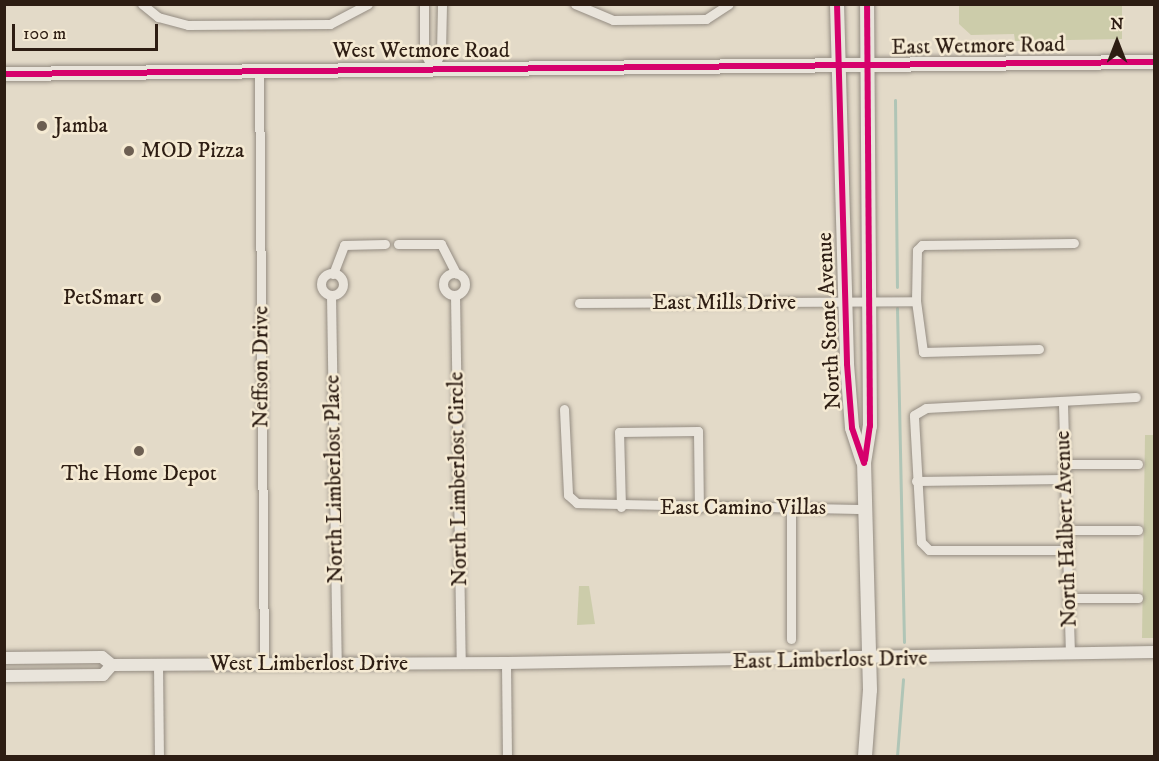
<!DOCTYPE html>
<html>
<head>
<meta charset="utf-8">
<style>
  body { margin:0 }
  #map { position:relative; width:1159px; height:761px; overflow:hidden; background:#e3dac8; font-family:"IM FELL DW Pica",serif }
  div>[style] { position:absolute }
  .green>* { inset:0; background:#cca }
  .stream>* { height:3px; margin:-1.5px; padding:0 1.5px; transform-origin:1.5px; border-radius:1.5px; background:#b0c5b6 }
  .roads { filter:drop-shadow(0 0 2px #948c82) drop-shadow(0 0 2px #948c82) }
  .minor>* { height:9px; margin:-4.5px; padding:0 4.5px; transform-origin:4.5px; border-radius:4.5px; background:#e9e4db }
  .minor>.ring { margin:-4.5px; padding:0; box-sizing:content-box; background:none; border:9px solid #e9e4db; border-radius:50% }
  .tertiary>* { height:12px; margin:-6px; padding:0 6px; transform-origin:6px; border-radius:6px; background:#e9e4db }
  .secondary>* { height:14px; margin:-7px; padding:0 7px; transform-origin:7px; border-radius:7px; background:#e9e4db }
  .cycleway>* { height:6px; margin:-3px; padding:0 3px; transform-origin:3px; border-radius:3px; background:#d6006c }
  .dots>* { width:16px; height:16px; translate:-50% -50%; box-sizing:border-box; border:3px solid #f5ead3; border-radius:50% }
  span { translate:-50% -50%; white-space:nowrap; text-align:center; line-height:1.15; -webkit-text-stroke:5px #f5ead3; paint-order:stroke }
  .street-label { font-size:22px; color:#2d1d13 }
  .poi-label { font-size:22px; color:#2d1d13 }
  .left { translate:0 -50%; text-align:left }
  .right { translate:-100% -50%; text-align:right }
  .frame { position:absolute; inset:0; border:6px solid #2d1d13; pointer-events:none }
  .north { position:absolute; left:1087px; top:12px; width:60px; height:60px; -webkit-text-stroke:4px #f5ead3; paint-order:stroke; rotate:0deg; font-size:16px; font-weight:700; line-height:24px; text-align:center; color:#2d1d13 }
  .north::after { content:''; display:block; margin:auto; width:21px; height:27px; background:#2d1d13; clip-path:polygon(50% 0,100% 100%,50% 72%,0 100%) }
  .scale { position:absolute; left:12px; top:24px; width:146px; height:27px; box-sizing:border-box; border:3px solid #2d1d13; border-top:0; padding-left:8px; font-size:18px; line-height:21px; white-space:nowrap; color:#2d1d13; -webkit-text-stroke:4px #f5ead3; paint-order:stroke }
</style>
</head>
<body>
<div id="map">
  <div class="green">
    <i style="clip-path:polygon(959px 5px,1122px 5px,1122px 39px,1015px 41px,1014px 34px,971px 35px,959px 24px)"></i>
    <i style="clip-path:polygon(1145px 435px,1154px 435px,1154px 638px,1142px 638px)"></i>
    <i style="clip-path:polygon(579px 586px,589px 586px,595px 624px,577px 625px)"></i>
  </div>
  <div class="stream">
    <i style="left:895px;top:100px;width:187px;rotate:89.4deg"></i>
    <i style="left:897px;top:308px;width:334px;rotate:88.8deg"></i>
    <i style="left:897px;top:756px;width:77px;rotate:-85.5deg"></i>
  </div>
  <div class="roads">
    <div class="minor">
      <i style="left:142px;top:4px;width:21px;rotate:39deg"></i>
      <i style="left:158px;top:17px;width:31px;rotate:15deg"></i>
      <i style="left:188px;top:25px;width:142px;rotate:-0.4deg"></i>
      <i style="left:330px;top:24px;width:43px;rotate:-27.8deg"></i>
      <i style="left:424px;top:4px;width:48px;rotate:90deg"></i>
      <i style="left:424px;top:52px;width:19px;rotate:62deg"></i>
      <i style="left:575px;top:4px;width:41px;rotate:22.8deg"></i>
      <i style="left:613px;top:20px;width:93px;rotate:-0.6deg"></i>
      <i style="left:706px;top:19px;width:27px;rotate:-33deg"></i>
      <i style="left:433px;top:69px;width:19px;rotate:-65deg"></i>
      <i style="left:441px;top:52px;width:48px;rotate:-88.8deg"></i>
      <i style="left:259px;top:70px;width:594px;rotate:89.52deg"></i>
      <i style="left:398px;top:244px;width:43px"></i>
      <i style="left:441px;top:244px;width:33px;rotate:63deg"></i>
      <i class="ring" style="left:321px;top:273px;width:13px;height:13px"></i>
      <i class="ring" style="left:443px;top:273px;width:13px;height:13px"></i>
      <i style="left:333px;top:274px;width:31px;rotate:-69deg"></i>
      <i style="left:344px;top:245px;width:41px;rotate:-1.4deg"></i>
      <i style="left:331px;top:295px;width:369px;rotate:89.1deg"></i>
      <i style="left:455px;top:295px;width:368px;rotate:89.1deg"></i>
      <i style="left:579px;top:303px;width:337px;rotate:-0.3deg"></i>
      <i style="left:1039px;top:349px;width:116px;rotate:178.5deg"></i>
      <i style="left:923px;top:352px;width:51px;rotate:-97.8deg"></i>
      <i style="left:916px;top:301px;width:51px;rotate:-88.9deg"></i>
      <i style="left:917px;top:250px;width:7px;rotate:-45deg"></i>
      <i style="left:922px;top:245px;width:152px;rotate:-0.8deg"></i>
      <i style="left:1063px;top:404px;width:250px;rotate:88.4deg"></i>
      <i style="left:564px;top:409px;width:86px;rotate:87.3deg"></i>
      <i style="left:568px;top:495px;width:12px;rotate:42deg"></i>
      <i style="left:577px;top:503px;width:289px;rotate:1.2deg"></i>
      <i style="left:1063px;top:464px;width:75px"></i>
      <i style="left:916px;top:481px;width:147px;rotate:-0.8deg"></i>
      <i style="left:621px;top:507px;width:75px;rotate:-91.5deg"></i>
      <i style="left:619px;top:432px;width:79px;rotate:-0.7deg"></i>
      <i style="left:698px;top:431px;width:77px;rotate:89.3deg"></i>
      <i style="left:791px;top:509px;width:130px;rotate:90deg"></i>
      <i style="left:1064px;top:530px;width:74px"></i>
      <i style="left:1068px;top:550px;width:139px;rotate:180deg"></i>
      <i style="left:929px;top:550px;width:11px;rotate:-135deg"></i>
      <i style="left:921px;top:542px;width:127px;rotate:-93.2deg"></i>
      <i style="left:914px;top:415px;width:14px;rotate:-30deg"></i>
      <i style="left:926px;top:408px;width:210px;rotate:-3deg"></i>
      <i style="left:1069px;top:598px;width:69px"></i>
      <i style="left:506px;top:663px;width:93px;rotate:89.4deg"></i>
      <i style="left:158px;top:664px;width:92px;rotate:89.4deg"></i>
    </div>
    <div class="tertiary">
      <i style="left:4px;top:658px;width:98px;rotate:-0.6deg"></i>
      <i style="left:102px;top:657px;width:13px;rotate:39deg"></i>
      <i style="left:112px;top:665px;width:394px;rotate:-0.3deg"></i>
      <i style="left:506px;top:663px;width:648px;rotate:-0.97deg"></i>
      <i style="left:4px;top:676px;width:99px;rotate:-0.6deg"></i>
      <i style="left:103px;top:675px;width:13px;rotate:-48deg"></i>
    </div>
    <div class="secondary">
      <i style="left:837px;top:4px;width:360px;rotate:88.4deg"></i>
      <i style="left:847px;top:364px;width:64px;rotate:85.5deg"></i>
      <i style="left:852px;top:428px;width:35px;rotate:72deg"></i>
      <i style="left:4px;top:74px;width:1150px;rotate:-0.6deg"></i>
      <i style="left:865px;top:756px;width:66px;rotate:-85.7deg"></i>
      <i style="left:870px;top:690px;width:227px;rotate:-91.5deg"></i>
      <i style="left:864px;top:463px;width:37px;rotate:-81deg"></i>
      <i style="left:870px;top:426px;width:422px;rotate:-90.4deg"></i>
    </div>
  </div>
  <div class="cycleway">
    <i style="left:837px;top:4px;width:360px;rotate:88.4deg"></i>
    <i style="left:847px;top:364px;width:64px;rotate:85.5deg"></i>
    <i style="left:852px;top:428px;width:37px;rotate:71deg"></i>
    <i style="left:4px;top:74px;width:1150px;rotate:-0.6deg"></i>
    <i style="left:865px;top:460px;width:34px;rotate:-82deg"></i>
    <i style="left:870px;top:426px;width:422px;rotate:-90.4deg"></i>
  </div>
  <div class="dots">
    <i style="left:42px;top:126px;background:#6d5f52"></i>
    <i style="left:129px;top:151px;background:#6d5f52"></i>
    <i style="left:156px;top:298px;background:#6d5f52"></i>
    <i style="left:139px;top:451px;background:#6d5f52"></i>
  </div>
  <div class="street-label">
    <span style="left:978px;top:46px;rotate:-1deg">East Wetmore Road</span>
    <span style="left:421px;top:51px">West Wetmore Road</span>
    <span style="left:724px;top:303px">East Mills Drive</span>
    <span style="left:829px;top:321px;rotate:-93deg">North Stone Avenue</span>
    <span style="left:261px;top:367px;rotate:-90deg">Neffson Drive</span>
    <span style="left:334px;top:479px;rotate:-91deg">North Limberlost Place</span>
    <span style="left:458px;top:479px;rotate:-91deg">North Limberlost Circle</span>
    <span style="left:743px;top:508px">East Camino Villas</span>
    <span style="left:1066px;top:529px;rotate:-92deg">North Halbert Avenue</span>
    <span style="left:830px;top:660px;rotate:-1deg">East Limberlost Drive</span>
    <span style="left:309px;top:664px">West Limberlost Drive</span>
  </div>
  <div class="poi-label">
    <span class="left" style="left:54px;top:126px">Jamba</span>
    <span class="left" style="left:141px;top:151px">MOD Pizza</span>
    <span class="right" style="left:144px;top:298px">PetSmart</span>
    <span style="left:139px;top:474px">The Home Depot</span>
  </div>
  <div class="frame"></div>
  <div class="north">N</div>
  <div class="scale">100 m</div>
</div>
</body>
</html>
